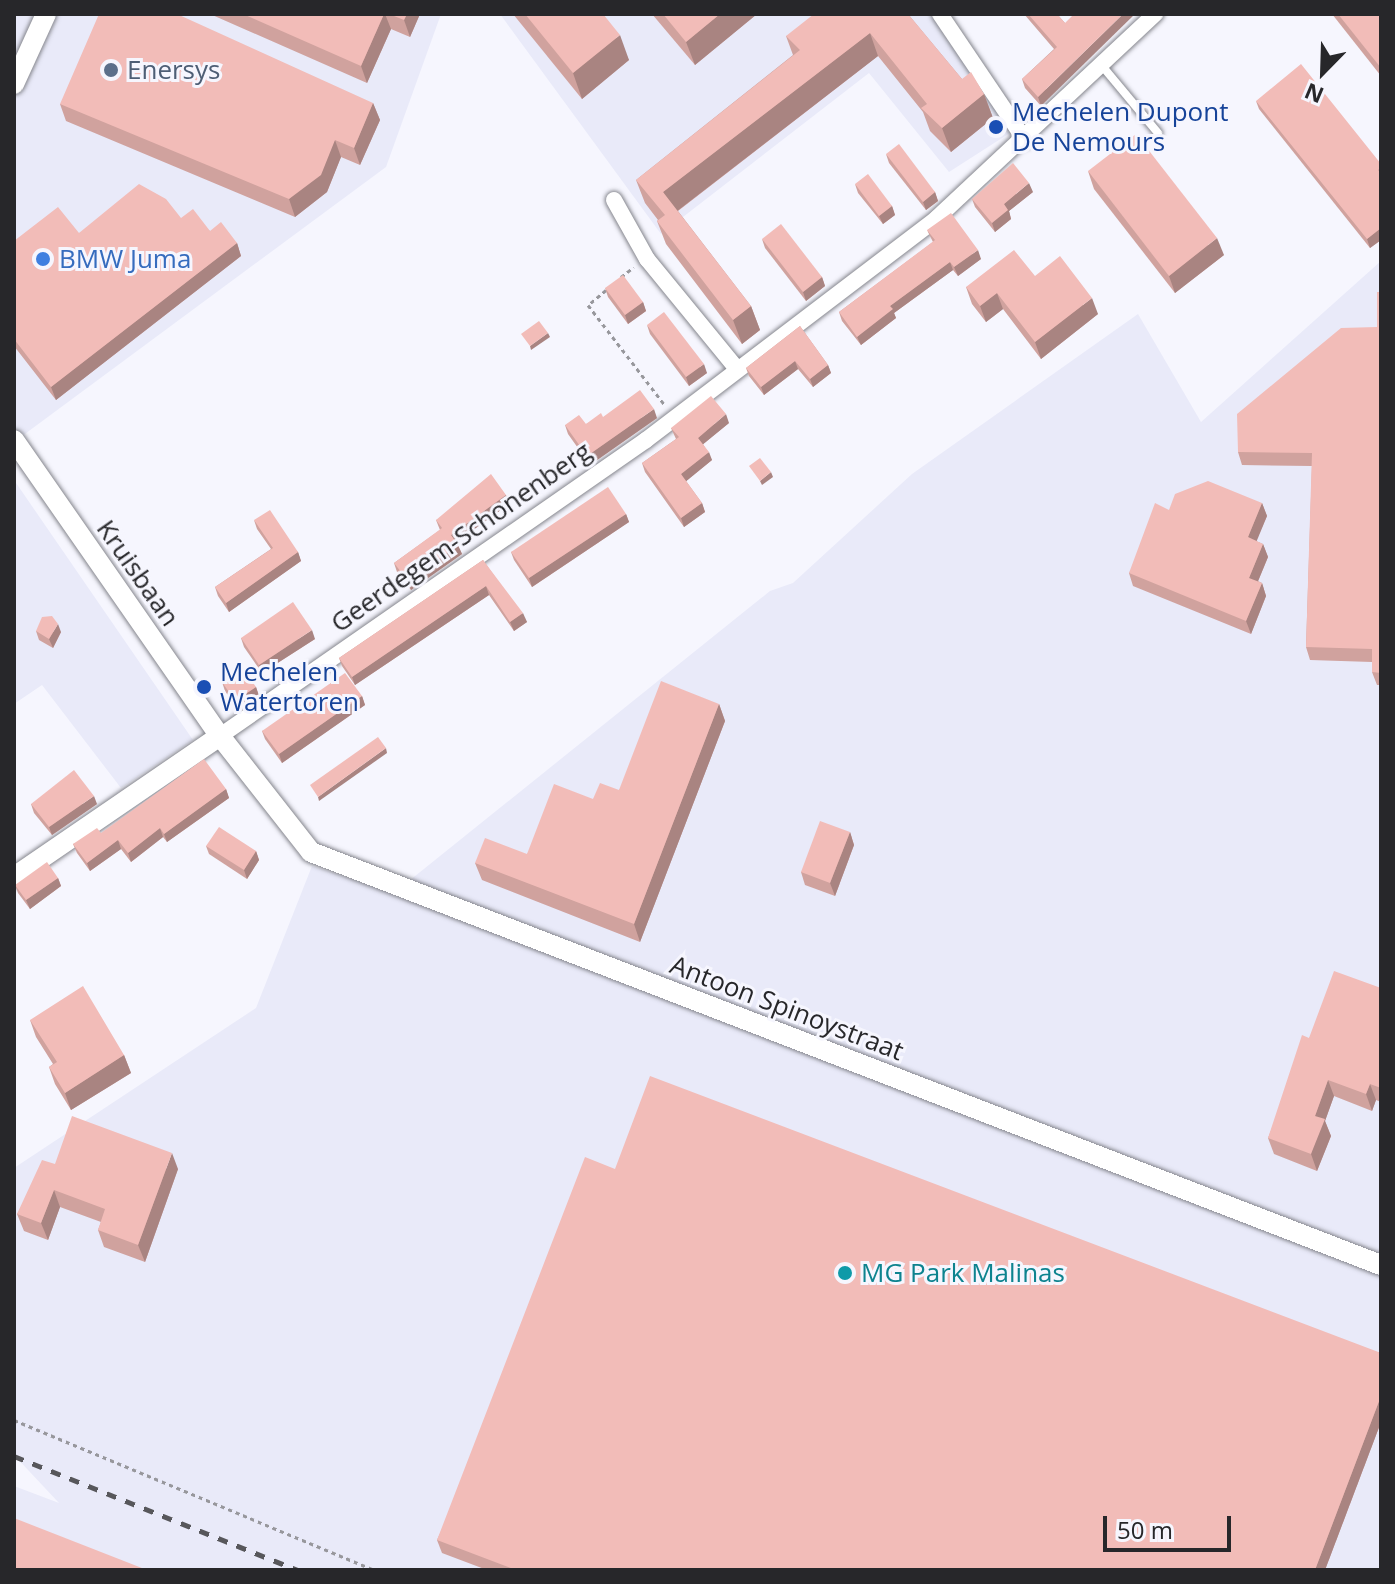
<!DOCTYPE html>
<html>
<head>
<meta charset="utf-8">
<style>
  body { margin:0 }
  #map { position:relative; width:1395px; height:1584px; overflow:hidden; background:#f6f6fe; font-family:"Open Sans",sans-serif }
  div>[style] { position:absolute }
  .built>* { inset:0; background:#e9eaf9 }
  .path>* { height:3px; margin-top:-1.5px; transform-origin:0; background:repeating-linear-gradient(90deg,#97979c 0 4px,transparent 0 8px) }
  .roads { filter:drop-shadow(0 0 2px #85868d) drop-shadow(0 0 2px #85868d) }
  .service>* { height:8px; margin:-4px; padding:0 4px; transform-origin:4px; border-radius:4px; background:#fff }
  .minor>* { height:16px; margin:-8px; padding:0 8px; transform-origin:8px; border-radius:8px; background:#fff }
  .tertiary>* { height:20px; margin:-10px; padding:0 10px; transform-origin:10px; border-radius:10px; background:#fff }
  .rail>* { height:5px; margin-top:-2.5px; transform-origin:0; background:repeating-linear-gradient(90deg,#57575b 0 10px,transparent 0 20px) }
  .wall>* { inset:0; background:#d0a29e }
  .shaded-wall>* { inset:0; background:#a98481 }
  .building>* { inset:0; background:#f2bcb8 }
  .dots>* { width:22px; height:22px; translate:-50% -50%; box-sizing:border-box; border:4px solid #f6f6fe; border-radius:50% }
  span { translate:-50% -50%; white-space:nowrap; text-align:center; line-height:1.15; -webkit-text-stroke:6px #f6f6fe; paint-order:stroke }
  .service-label { font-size:26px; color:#4e5e75 }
  .left { translate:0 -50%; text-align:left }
  .transit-label { font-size:26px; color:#164399 }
  .shop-label { font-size:26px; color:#366cbe }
  .street-label { font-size:26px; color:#27272a }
  .culture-label { font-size:26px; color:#0d838f }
  .frame { position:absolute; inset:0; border:16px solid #27272a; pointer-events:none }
  .north { position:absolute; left:1283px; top:32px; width:80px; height:80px; -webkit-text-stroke:6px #f6f6fe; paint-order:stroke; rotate:203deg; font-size:22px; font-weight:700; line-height:32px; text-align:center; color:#27272a }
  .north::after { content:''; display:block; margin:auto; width:28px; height:36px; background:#27272a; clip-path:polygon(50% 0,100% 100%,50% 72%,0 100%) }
  .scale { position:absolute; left:1103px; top:1516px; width:128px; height:36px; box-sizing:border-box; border:4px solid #27272a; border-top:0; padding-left:10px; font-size:24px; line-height:28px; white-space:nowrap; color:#27272a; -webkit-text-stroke:6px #f6f6fe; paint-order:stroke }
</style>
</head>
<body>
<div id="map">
  <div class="built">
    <i style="clip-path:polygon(14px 14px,441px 14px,386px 167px,14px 442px)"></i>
    <i style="clip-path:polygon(500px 14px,945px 14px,1024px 124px,949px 172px,869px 73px,661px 234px)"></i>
    <i style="clip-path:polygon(1381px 261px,1381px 1570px,14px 1570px,14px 1486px,59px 1503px,14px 1455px,14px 1168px,256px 1008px,312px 866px,394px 893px,770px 591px,793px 583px,912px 474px,1138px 314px,1201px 422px)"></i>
    <i style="clip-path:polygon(14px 480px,193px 740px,121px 788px,42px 685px,14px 704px)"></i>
  </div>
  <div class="path">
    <i style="left:621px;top:277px;width:16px;rotate:-38deg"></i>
    <i style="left:606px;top:290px;width:23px;rotate:140deg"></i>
    <i style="left:588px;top:305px;width:125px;rotate:52.5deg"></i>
    <i style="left:14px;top:1420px;width:391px;rotate:22.6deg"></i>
  </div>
  <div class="roads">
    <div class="service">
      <i style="left:1103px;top:67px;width:86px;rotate:50.2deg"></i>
    </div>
    <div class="minor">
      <i style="left:940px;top:14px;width:152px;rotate:56deg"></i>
      <i style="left:614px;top:200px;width:68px;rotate:60.8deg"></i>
      <i style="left:647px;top:259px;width:142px;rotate:50.7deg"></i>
      <i style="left:220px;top:736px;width:519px;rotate:-34.79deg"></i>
      <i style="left:646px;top:440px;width:366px;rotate:-37.3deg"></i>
      <i style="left:937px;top:218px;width:299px;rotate:-43.1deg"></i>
    </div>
    <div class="tertiary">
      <i style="left:14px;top:84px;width:77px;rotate:-65.4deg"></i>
      <i style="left:14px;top:440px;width:361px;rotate:55.2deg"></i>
      <i style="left:220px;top:736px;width:147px;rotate:51.9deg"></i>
      <i style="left:311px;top:852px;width:1147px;rotate:21.11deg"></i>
      <i style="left:14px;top:877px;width:250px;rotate:-34.4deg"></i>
    </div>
  </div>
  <div class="rail">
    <i style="left:14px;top:1456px;width:306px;rotate:21.9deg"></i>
  </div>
  <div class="wall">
    <i style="clip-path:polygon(210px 14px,420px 14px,410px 37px,391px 29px,367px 83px)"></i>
    <i style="clip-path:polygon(513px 14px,603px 14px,629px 60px,582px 99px)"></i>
    <i style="clip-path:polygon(652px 14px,757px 14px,695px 65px)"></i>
    <i style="clip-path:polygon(908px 14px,962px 79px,984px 94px,993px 118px,951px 152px,930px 131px,923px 112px,878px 56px,678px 211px,751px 306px,760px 330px,742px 344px,666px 244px,657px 221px,658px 220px,645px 203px,636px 180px,793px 55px,786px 36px)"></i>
    <i style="clip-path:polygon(1024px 14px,1057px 14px,1065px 23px,1041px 106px,1025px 88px,1022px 79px,1054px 49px)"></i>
    <i style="clip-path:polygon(1332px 14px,1381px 14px,1381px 76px)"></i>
    <i style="clip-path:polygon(1256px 101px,1381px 164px,1381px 240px,1370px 248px,1259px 109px)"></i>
    <i style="clip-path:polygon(373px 103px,380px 120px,360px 165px,341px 157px,327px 192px,295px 217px,66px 121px,60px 104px)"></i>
    <i style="clip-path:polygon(886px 154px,935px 192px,938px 201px,926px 210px,889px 163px)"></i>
    <i style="clip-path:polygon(1088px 171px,1224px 255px,1175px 293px,1094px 189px)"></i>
    <i style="clip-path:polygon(855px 184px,892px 206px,895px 215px,883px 224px,858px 193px)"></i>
    <i style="clip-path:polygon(1033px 192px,1009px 211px,1011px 219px,995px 232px,975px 207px,972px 199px)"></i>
    <i style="clip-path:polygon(181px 218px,237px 243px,241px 256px,56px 400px,14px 346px,14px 241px,79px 233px)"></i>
    <i style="clip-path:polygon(927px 230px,981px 259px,958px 276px,953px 270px,894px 313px,896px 318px,861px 345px,842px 321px,839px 312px,933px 242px)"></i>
    <i style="clip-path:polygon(762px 239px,822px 277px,825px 286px,806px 301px,765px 248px)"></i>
    <i style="clip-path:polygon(1035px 276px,1098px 314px,1041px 359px,1003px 309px,986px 322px,972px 304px,966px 287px)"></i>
    <i style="clip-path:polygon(605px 288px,643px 302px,646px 311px,628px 324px,608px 297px)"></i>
    <i style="clip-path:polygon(1381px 292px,1381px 685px,1377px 685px,1372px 672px,1372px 662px,1310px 660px,1306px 647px,1312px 466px,1242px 465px,1238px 452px,1377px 327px)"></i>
    <i style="clip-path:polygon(647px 325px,707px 373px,689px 386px,650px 334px)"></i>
    <i style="clip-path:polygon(800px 326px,828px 365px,831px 373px,813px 387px,798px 369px,764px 395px,749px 376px,746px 368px)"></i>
    <i style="clip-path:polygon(603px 417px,657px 418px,590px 465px,568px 434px,565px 425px,586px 424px)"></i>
    <i style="clip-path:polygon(729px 423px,703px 444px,712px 460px,686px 481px,702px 503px,705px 512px,684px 527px,645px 472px,642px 463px,676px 439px,671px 428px)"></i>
    <i style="clip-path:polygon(506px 495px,509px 504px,456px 542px,462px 554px,411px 590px,397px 572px,394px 563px,440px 530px,436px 520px)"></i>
    <i style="clip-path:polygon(1262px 503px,1267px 516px,1256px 541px,1263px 544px,1268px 557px,1258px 581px,1262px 583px,1266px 596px,1251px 634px,1133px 586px,1129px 573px,1169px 510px)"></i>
    <i style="clip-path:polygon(626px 514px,629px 522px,532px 587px,514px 560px,511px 552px)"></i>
    <i style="clip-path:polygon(254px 520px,298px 552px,301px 561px,229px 612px,218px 596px,215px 587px,271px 549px,257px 529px)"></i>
    <i style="clip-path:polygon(483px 560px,527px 622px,514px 631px,489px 595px,355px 685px,342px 666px,339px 658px)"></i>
    <i style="clip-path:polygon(36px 631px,61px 632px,53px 648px,39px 640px)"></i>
    <i style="clip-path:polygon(241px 638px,315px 639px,262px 673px,244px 647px)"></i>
    <i style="clip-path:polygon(222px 682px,256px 687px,259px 696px,238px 710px,225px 691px)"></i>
    <i style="clip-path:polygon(362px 696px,365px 705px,282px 763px,265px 739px,262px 731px)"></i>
    <i style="clip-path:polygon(719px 704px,725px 721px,640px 942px,482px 880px,475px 863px,527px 854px,593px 799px,619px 790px)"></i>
    <i style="clip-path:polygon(226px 789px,229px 798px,167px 842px,163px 837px,131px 862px,121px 849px,90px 871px,77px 853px,73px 844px)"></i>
    <i style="clip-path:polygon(31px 804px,97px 804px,52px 835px,34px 813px)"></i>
    <i style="clip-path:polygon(850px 832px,854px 845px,835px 896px,805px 885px,801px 872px)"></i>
    <i style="clip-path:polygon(206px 846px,256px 851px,259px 860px,247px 879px,209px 854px)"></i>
    <i style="clip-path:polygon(58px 878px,61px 886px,30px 909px,18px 893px,15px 885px)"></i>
    <i style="clip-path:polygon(1381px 988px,1381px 1102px,1376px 1100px,1372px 1111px,1334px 1096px,1325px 1121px,1331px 1136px,1317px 1171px,1274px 1154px,1268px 1138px,1309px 1038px)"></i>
    <i style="clip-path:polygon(30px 1020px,124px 1055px,131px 1073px,71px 1110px,55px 1084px,49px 1067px,53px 1064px,36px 1037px)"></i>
    <i style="clip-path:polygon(55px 1164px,178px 1169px,145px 1262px,104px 1247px,98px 1230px,101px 1222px,60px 1207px,48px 1240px,24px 1231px,17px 1214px)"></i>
    <i style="clip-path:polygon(615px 1169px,1381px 1353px,1381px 1422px,1325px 1570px,487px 1570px,442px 1553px,437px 1540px)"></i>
  </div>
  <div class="shaded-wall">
    <i style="clip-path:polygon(384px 14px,385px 14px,391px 29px,367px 83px,361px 66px)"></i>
    <i style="clip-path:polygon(407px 14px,420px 14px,410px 37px,404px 20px)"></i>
    <i style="clip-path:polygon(720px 14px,757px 14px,695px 65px,686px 42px)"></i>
    <i style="clip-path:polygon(1123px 14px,1135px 14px,1041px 106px,1038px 97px)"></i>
    <i style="clip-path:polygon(870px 33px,878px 56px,672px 215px,663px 192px)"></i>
    <i style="clip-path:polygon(620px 35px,629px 60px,582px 99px,573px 73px)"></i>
    <i style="clip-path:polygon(984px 94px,993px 118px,951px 152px,942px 128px)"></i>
    <i style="clip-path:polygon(373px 103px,380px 120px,360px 165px,354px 148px)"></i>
    <i style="clip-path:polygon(335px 140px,341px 157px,327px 192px,295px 217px,289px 199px)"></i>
    <i style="clip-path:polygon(1029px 183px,1033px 192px,1009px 211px,1011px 219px,995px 232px,992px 223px,1004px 204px)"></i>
    <i style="clip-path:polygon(935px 192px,938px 201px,926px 210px,923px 202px)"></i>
    <i style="clip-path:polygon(892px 206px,895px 215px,883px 224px,879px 216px)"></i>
    <i style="clip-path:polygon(1381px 228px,1381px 240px,1370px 248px,1367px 239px)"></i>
    <i style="clip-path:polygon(1217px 238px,1224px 255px,1175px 293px,1169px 276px)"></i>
    <i style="clip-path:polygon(237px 243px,241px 256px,56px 400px,51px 387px)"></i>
    <i style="clip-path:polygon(978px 250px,981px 259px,958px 276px,954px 267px)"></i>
    <i style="clip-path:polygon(950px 262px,953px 270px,894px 313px,896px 318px,861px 345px,857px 337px,890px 306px)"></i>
    <i style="clip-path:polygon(822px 277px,825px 286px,806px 301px,803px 292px)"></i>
    <i style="clip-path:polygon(997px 293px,1003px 309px,986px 322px,980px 306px)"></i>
    <i style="clip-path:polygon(1092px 298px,1098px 314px,1041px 359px,1035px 342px)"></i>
    <i style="clip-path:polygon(643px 302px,646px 311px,628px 324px,625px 315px)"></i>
    <i style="clip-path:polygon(751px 306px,760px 330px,742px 344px,733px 320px)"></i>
    <i style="clip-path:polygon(548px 333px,550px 337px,531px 350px,530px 346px)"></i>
    <i style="clip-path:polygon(795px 361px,798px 369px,764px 395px,761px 387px)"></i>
    <i style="clip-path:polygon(704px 364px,707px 373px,689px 386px,686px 377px)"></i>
    <i style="clip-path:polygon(828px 365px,831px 373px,813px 387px,810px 379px)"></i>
    <i style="clip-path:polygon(654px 409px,657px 418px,590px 465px,587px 456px)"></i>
    <i style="clip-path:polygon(726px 414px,729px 423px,701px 446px,698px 438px)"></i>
    <i style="clip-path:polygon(709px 452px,712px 460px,684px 483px,681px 474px)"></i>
    <i style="clip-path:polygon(771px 472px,773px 477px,762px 485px,760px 481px)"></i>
    <i style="clip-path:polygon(506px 495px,509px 504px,454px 544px,451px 535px)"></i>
    <i style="clip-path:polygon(702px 503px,705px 512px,684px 527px,681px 518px)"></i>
    <i style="clip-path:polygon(1262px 503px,1267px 516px,1253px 550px,1248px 537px)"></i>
    <i style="clip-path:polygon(626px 514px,629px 522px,532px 587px,529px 578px)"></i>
    <i style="clip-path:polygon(1263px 544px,1268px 557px,1254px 591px,1249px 578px)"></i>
    <i style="clip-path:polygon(458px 545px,462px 554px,411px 590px,408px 581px)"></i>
    <i style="clip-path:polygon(298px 552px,301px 561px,229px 612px,226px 603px)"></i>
    <i style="clip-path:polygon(1262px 583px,1266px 596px,1251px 634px,1246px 621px)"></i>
    <i style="clip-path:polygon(486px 586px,489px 595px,355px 685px,352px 677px)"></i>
    <i style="clip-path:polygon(523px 613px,527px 622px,514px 631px,510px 622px)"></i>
    <i style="clip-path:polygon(58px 624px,61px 632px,53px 648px,49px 639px)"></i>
    <i style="clip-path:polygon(312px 630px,315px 639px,262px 673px,259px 665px)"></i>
    <i style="clip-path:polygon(256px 687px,259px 696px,238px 710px,235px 701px)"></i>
    <i style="clip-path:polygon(362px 696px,365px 705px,282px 763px,279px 754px)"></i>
    <i style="clip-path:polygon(719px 704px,725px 721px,640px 942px,634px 924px)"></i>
    <i style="clip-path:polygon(386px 748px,387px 753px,319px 801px,318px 797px)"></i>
    <i style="clip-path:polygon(226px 789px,229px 798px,167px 842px,164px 834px)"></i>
    <i style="clip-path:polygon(94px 796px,97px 804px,52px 835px,49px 827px)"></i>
    <i style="clip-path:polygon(160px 828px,163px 837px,131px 862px,128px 853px)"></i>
    <i style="clip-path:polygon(850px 832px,854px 845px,835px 896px,830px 883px)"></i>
    <i style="clip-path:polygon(118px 840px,121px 849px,90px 871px,87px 863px)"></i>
    <i style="clip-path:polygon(256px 851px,259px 860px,247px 879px,244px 870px)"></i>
    <i style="clip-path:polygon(58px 878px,61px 886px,30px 909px,26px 900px)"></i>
    <i style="clip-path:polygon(124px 1055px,131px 1073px,71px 1110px,65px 1093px)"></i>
    <i style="clip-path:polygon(1328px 1080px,1334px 1096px,1325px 1121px,1331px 1136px,1317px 1171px,1311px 1154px,1315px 1116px)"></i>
    <i style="clip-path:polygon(1370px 1084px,1376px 1100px,1372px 1111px,1366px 1094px)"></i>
    <i style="clip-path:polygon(172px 1153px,178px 1169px,145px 1262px,138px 1245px)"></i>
    <i style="clip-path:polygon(54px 1190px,60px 1207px,48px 1240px,41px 1223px)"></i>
    <i style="clip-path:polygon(1381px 1396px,1381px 1422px,1325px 1570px,1315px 1570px)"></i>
  </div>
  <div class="building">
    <i style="clip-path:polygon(99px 14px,177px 14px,373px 103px,354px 148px,335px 140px,321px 175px,289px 199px,60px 104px)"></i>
    <i style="clip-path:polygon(243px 14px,384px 14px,361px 66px)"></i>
    <i style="clip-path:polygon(389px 14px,407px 14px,404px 20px)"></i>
    <i style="clip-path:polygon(525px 14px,603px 14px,620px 35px,573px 73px)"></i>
    <i style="clip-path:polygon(663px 14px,720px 14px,686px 42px)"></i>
    <i style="clip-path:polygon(814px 14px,908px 14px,962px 79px,971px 72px,984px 94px,942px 128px,921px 108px,927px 104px,870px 33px,663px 192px,751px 306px,733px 320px,657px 221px,665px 215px,636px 180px,800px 50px,786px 36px)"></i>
    <i style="clip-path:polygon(1028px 14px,1057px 14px,1065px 23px,1074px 14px,1123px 14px,1038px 97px,1022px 79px,1057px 47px)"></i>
    <i style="clip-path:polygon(1338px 14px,1381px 14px,1381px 68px)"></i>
    <i style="clip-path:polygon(1301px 64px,1381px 164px,1381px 168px,1378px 170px,1381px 173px,1381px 228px,1367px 239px,1256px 101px)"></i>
    <i style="clip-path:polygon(1136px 134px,1217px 238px,1169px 276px,1088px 171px)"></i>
    <i style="clip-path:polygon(899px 144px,935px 192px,923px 202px,886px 154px)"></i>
    <i style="clip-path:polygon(1013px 163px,1029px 183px,1004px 204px,1008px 210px,992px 223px,972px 199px)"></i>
    <i style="clip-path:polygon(868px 174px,892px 206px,879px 216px,855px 184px)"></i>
    <i style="clip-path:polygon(139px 184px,166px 199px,181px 218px,193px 209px,210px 231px,221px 222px,237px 243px,51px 387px,14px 339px,14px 241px,58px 207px,79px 233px)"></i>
    <i style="clip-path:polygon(951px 213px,978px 250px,954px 267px,950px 262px,890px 306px,893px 309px,857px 337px,839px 312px,935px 240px,927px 230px)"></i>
    <i style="clip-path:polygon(781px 224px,822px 277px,803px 292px,762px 239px)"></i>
    <i style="clip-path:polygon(1014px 250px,1035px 276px,1060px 256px,1092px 298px,1035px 342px,997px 293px,980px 306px,966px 287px)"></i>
    <i style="clip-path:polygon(623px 275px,643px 302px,625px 315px,605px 288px)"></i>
    <i style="clip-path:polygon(1377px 292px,1381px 292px,1381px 673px,1372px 672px,1372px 649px,1306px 647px,1312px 453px,1238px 452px,1237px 414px,1341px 328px,1377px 327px)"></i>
    <i style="clip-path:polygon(664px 312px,704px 364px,686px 377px,647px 325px)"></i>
    <i style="clip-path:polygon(539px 321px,548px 333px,530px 346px,521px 334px)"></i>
    <i style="clip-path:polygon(800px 326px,828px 365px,810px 379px,795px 361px,761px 387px,746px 368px)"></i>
    <i style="clip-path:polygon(640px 390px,654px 409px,587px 456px,565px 425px,579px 415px,586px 424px,601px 413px,603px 417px)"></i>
    <i style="clip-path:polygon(711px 396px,726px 414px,698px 438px,709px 452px,681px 474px,702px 503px,681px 518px,642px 463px,679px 437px,671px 428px)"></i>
    <i style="clip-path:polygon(760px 458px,771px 472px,760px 481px,749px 466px)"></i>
    <i style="clip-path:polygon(491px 474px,506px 495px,451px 535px,458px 545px,408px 581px,394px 563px,442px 528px,436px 520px)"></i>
    <i style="clip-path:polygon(1208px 481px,1262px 503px,1248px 537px,1263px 544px,1249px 578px,1262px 583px,1246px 621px,1129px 573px,1155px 503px,1169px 510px,1175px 494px)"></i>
    <i style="clip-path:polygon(608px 487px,626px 514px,529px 578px,511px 552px)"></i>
    <i style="clip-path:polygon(270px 510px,298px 552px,226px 603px,215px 587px,273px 548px,254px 520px)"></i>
    <i style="clip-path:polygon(483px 560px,523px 613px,510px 622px,486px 586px,352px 677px,339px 658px)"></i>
    <i style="clip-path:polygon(293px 602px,312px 630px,259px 665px,241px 638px)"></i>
    <i style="clip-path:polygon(52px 616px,58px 624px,49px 639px,36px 631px,42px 617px)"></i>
    <i style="clip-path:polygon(242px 667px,256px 687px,235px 701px,222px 682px)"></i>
    <i style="clip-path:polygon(345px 673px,362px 696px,279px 754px,262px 731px)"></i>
    <i style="clip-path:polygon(661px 681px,719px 704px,634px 924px,475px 863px,485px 838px,527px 854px,554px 784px,593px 799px,600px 783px,619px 790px)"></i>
    <i style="clip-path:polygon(378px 737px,386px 748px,318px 797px,310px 785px)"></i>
    <i style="clip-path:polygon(204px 759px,226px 789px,164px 834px,160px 828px,128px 853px,118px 840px,87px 863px,73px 844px,97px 828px,101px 833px)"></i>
    <i style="clip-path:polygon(74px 770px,94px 796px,49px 827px,31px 804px)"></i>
    <i style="clip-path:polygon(820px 821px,850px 832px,830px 883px,801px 872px)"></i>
    <i style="clip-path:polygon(219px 827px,256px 851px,244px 870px,206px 846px)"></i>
    <i style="clip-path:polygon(47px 862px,58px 878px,26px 900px,15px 885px)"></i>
    <i style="clip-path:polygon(1334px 971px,1381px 988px,1381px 1088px,1370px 1084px,1366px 1094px,1328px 1080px,1315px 1116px,1325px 1119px,1311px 1154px,1268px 1138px,1302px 1035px,1309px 1038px)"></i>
    <i style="clip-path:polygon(83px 986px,124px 1055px,65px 1093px,49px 1067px,57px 1062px,30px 1020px)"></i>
    <i style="clip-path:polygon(650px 1076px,1381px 1353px,1381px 1396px,1315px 1570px,516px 1570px,437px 1540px,585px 1157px,615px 1169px)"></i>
    <i style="clip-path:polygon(72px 1116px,172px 1153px,138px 1245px,98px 1230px,105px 1209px,54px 1190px,41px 1223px,17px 1214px,42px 1160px,55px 1164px)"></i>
    <i style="clip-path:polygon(14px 1518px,147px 1570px,14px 1570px)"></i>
  </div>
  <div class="dots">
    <i style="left:111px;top:70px;background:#5c6f8a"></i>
    <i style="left:996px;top:127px;background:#1a4fb4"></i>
    <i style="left:43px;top:259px;background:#3f7fe0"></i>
    <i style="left:204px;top:687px;background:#1a4fb4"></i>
    <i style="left:845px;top:1273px;background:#0f9aa8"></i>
  </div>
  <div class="service-label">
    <span class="left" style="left:127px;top:70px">Enersys</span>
  </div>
  <div class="transit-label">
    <span class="left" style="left:1012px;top:127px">Mechelen Dupont<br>De Nemours</span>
    <span class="left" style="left:220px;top:687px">Mechelen<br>Watertoren</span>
  </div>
  <div class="shop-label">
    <span class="left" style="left:59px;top:259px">BMW Juma</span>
  </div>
  <div class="street-label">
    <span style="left:461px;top:537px;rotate:-35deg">Geerdegem-Schonenberg</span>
    <span style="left:138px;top:573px;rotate:55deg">Kruisbaan</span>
    <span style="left:787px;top:1008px;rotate:21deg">Antoon Spinoystraat</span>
  </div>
  <div class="culture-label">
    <span class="left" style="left:861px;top:1273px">MG Park Malinas</span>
  </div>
  <div class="frame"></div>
  <div class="north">N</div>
  <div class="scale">50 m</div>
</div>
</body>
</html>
